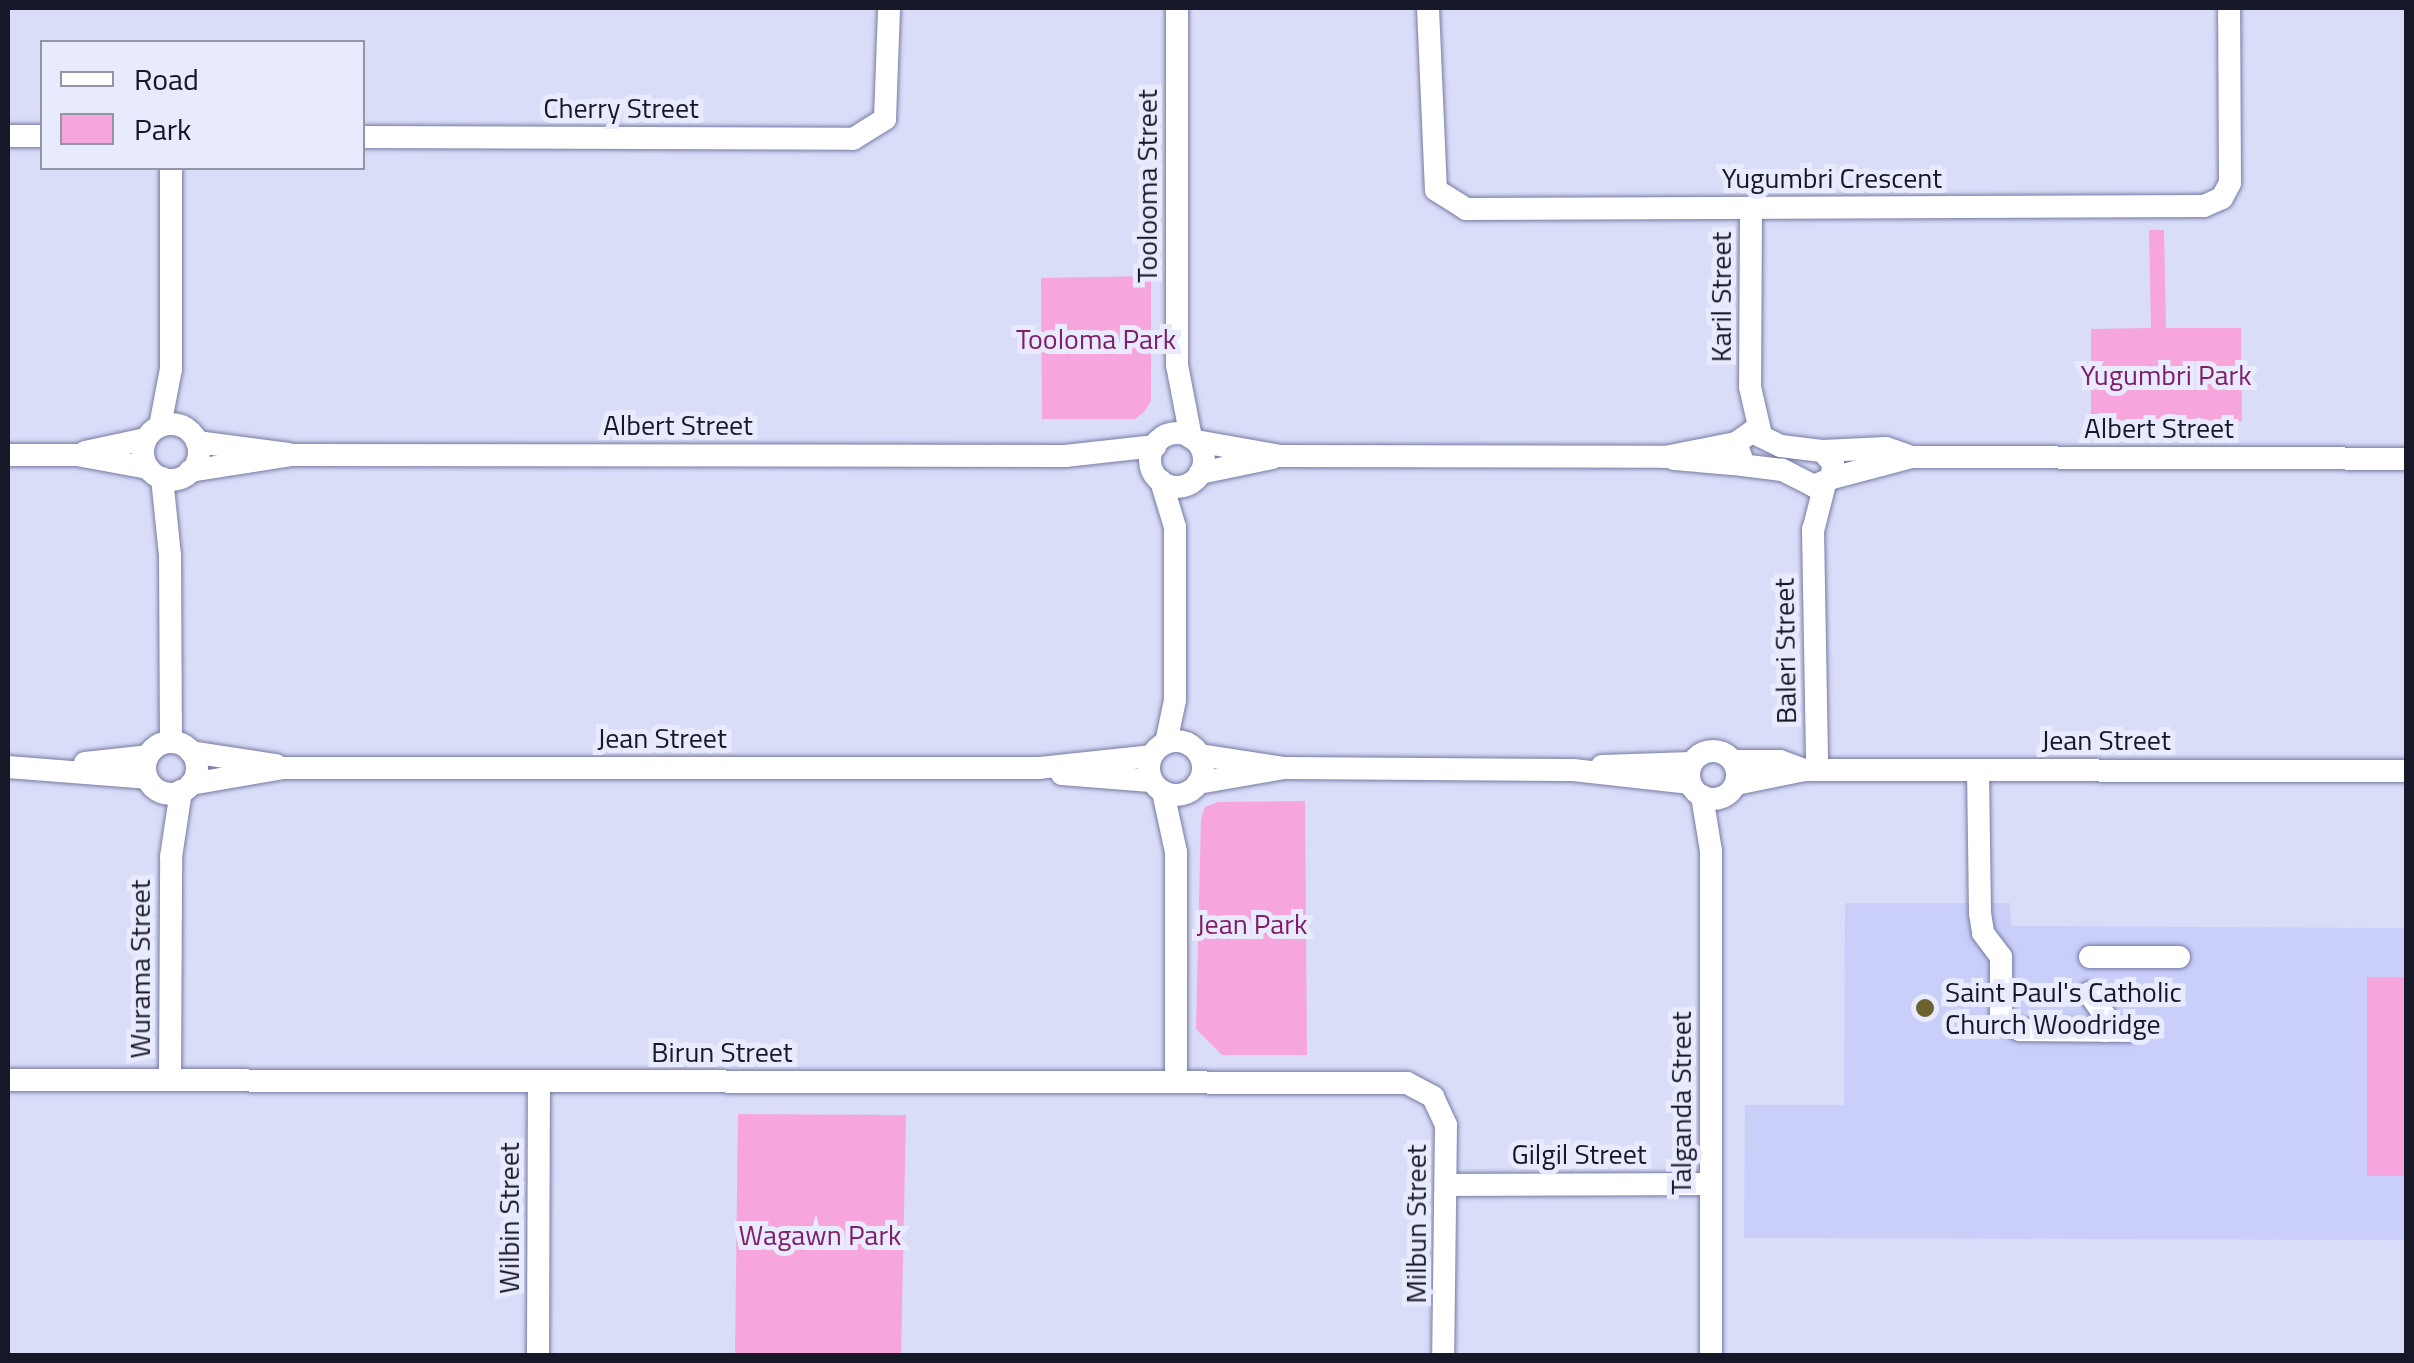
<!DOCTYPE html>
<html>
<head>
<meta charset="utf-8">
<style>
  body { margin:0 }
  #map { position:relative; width:2414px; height:1363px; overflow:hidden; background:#d9ddf8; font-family:"Titillium Web",sans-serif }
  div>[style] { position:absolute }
  .built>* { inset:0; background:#c9cff9 }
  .green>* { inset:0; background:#f7a5dd }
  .roads { filter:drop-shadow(0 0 2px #757aa3) drop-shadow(0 0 2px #757aa3) }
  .minor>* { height:22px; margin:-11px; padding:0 11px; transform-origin:11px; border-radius:11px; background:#fff }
  .minor>.ring { margin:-11px; padding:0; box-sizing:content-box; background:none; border:22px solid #fff; border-radius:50% }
  .dots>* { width:28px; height:28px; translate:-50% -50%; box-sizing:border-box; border:5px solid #e8eafd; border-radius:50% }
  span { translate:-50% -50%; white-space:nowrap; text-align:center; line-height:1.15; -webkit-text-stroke:10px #e8eafd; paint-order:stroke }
  .street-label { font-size:28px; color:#161727 }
  .park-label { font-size:28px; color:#811e6a }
  .poi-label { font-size:28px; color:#161727 }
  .left { translate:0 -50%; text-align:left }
  .frame { position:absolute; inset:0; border:10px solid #161727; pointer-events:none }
  .legend { position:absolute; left:40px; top:40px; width:325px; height:130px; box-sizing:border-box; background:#e8eafd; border:2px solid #9496a7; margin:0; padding:12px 18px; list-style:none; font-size:30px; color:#161727 }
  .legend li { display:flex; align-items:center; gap:20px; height:50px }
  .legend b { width:50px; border:2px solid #9496a7 }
</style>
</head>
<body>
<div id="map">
  <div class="built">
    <i style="clip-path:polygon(1845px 903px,2010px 903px,2011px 926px,2406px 928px,2406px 1240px,1744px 1238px,1745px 1105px,1844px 1105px)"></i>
  </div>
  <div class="green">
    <i style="clip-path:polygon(2149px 230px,2164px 230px,2166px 328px,2241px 328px,2242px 421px,2091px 421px,2091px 329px,2151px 328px)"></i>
    <i style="clip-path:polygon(1151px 276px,1151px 401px,1144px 412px,1135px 419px,1042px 419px,1041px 278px)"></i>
    <i style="clip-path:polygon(1305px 801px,1307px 1055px,1222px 1055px,1196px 1029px,1201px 819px,1205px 807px,1218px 802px)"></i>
    <i style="clip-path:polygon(2367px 977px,2406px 977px,2406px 1176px,2367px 1176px)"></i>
    <i style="clip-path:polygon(738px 1114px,906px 1115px,901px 1355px,735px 1355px)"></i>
  </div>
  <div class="roads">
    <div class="minor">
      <i style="left:1177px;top:8px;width:357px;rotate:90deg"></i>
      <i style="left:1177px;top:365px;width:74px;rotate:79.1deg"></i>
      <i style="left:1428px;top:8px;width:182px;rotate:87.5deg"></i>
      <i style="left:1436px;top:190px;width:36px;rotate:32deg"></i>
      <i style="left:1466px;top:209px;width:738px;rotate:-0.23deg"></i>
      <i style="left:2204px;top:206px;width:20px;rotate:-24deg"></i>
      <i style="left:2222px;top:198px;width:17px;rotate:-62deg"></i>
      <i style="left:2230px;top:183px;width:175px;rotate:-90.3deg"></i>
      <i style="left:8px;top:136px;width:34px"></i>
      <i style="left:362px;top:137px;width:491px;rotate:0.2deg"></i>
      <i style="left:853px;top:139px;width:38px;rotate:-32deg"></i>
      <i style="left:885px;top:119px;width:111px;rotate:-87.9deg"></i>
      <i style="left:1751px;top:208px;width:179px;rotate:90.3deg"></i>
      <i style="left:1750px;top:387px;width:49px;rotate:77.1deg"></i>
      <i class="ring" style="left:143px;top:424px;width:34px;height:34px"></i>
      <i style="left:160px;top:426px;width:58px;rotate:-79.1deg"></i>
      <i style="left:171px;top:369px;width:201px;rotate:-90deg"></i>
      <i style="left:1752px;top:432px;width:32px;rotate:26deg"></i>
      <i style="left:1781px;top:446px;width:41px;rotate:7deg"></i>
      <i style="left:1822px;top:451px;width:16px;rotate:47deg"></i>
      <i style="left:1833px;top:463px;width:15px;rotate:94deg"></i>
      <i style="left:1832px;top:478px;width:20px;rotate:156deg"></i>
      <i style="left:1814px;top:486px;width:36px;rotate:-153deg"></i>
      <i style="left:1782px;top:470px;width:38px;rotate:-173deg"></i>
      <i style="left:1744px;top:465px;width:23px;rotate:-110deg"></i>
      <i style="left:1736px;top:443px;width:19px;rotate:-35deg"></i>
      <i class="ring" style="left:1150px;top:433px;width:32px;height:32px"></i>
      <i style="left:1196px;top:441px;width:85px;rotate:10.1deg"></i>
      <i style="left:1280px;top:456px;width:385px;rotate:0.1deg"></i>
      <i style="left:1665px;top:457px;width:72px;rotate:-11.2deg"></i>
      <i style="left:197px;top:442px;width:92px;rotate:7.5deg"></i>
      <i style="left:1822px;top:451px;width:64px;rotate:-2.7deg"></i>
      <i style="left:1886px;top:448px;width:24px;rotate:19deg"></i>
      <i style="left:85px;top:452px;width:62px;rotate:-12deg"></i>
      <i style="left:8px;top:455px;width:69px"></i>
      <i style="left:77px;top:455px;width:72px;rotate:10.4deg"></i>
      <i style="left:1674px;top:459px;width:70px;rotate:4.9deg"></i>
      <i style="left:190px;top:471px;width:102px;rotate:-9deg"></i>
      <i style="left:291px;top:455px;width:774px;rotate:0.07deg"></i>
      <i style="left:1065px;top:456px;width:91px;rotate:-6.3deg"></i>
      <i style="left:1200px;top:473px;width:74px;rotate:-11.8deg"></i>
      <i style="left:162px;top:478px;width:77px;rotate:84.1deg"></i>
      <i style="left:170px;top:555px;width:187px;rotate:89.7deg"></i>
      <i style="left:1832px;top:478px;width:83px;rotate:-14.7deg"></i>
      <i style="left:1912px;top:457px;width:494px;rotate:0.2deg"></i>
      <i style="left:1161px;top:481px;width:48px;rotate:73.1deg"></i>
      <i style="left:1175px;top:527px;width:173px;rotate:90deg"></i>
      <i style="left:1175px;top:700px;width:44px;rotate:101.8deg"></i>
      <i style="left:1813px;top:529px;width:240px;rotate:89deg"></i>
      <i style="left:1813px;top:531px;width:49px;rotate:-75.7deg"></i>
      <i class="ring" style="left:1149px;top:741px;width:32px;height:32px"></i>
      <i class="ring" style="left:145px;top:742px;width:30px;height:30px"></i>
      <i class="ring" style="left:1689px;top:751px;width:26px;height:26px"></i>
      <i style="left:191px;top:752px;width:86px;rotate:8.7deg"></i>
      <i style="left:1200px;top:755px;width:86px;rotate:8.7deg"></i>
      <i style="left:1285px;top:768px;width:288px;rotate:0.4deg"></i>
      <i style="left:1573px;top:770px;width:118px;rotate:6.3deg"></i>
      <i style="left:1733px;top:761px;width:47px"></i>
      <i style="left:1780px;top:761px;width:27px;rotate:20deg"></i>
      <i style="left:85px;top:763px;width:63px;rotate:-6.3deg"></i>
      <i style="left:1602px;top:766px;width:89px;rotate:-1.9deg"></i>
      <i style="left:8px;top:767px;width:139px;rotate:4.5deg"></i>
      <i style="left:1978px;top:770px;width:143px;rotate:89.2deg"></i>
      <i style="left:1980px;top:913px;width:20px;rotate:81deg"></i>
      <i style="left:1983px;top:933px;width:30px;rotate:53deg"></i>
      <i style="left:2001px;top:957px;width:63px;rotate:90deg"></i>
      <i style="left:2001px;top:1020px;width:21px;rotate:28deg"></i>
      <i style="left:2020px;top:1030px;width:110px;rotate:0.5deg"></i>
      <i style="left:1062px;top:774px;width:89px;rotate:4.5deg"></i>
      <i style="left:1198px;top:783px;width:88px;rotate:-9.8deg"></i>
      <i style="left:191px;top:784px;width:94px;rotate:-9.8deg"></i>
      <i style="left:284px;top:768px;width:755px"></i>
      <i style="left:1039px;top:768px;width:113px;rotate:-6.1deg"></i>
      <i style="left:1736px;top:784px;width:70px;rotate:-11.5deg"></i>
      <i style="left:1805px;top:770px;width:601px;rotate:0.1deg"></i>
      <i style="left:1163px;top:792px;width:61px;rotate:77.8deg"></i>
      <i style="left:1176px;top:852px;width:229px;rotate:90deg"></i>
      <i style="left:1702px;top:796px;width:56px;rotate:80.7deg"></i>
      <i style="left:1711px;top:851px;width:505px;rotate:90deg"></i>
      <i style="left:2090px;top:957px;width:89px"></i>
      <i style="left:2089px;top:993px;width:28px;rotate:55deg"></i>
      <i style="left:2105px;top:1016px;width:15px;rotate:90deg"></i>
      <i style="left:8px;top:1080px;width:1399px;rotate:0.12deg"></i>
      <i style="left:1407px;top:1083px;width:30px;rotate:28deg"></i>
      <i style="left:1433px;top:1097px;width:31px;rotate:65deg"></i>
      <i style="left:1446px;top:1125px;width:231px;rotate:90.7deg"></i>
      <i style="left:170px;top:1080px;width:223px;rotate:-89.7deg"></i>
      <i style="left:171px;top:857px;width:67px;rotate:-81.4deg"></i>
      <i style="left:1448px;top:1185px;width:263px;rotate:-0.2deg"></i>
      <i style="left:538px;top:1356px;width:275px;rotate:-89.8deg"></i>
    </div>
  </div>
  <div class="dots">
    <i style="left:1925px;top:1008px;background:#6b622f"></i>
  </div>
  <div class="street-label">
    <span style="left:621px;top:108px">Cherry Street</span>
    <span style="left:1832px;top:178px">Yugumbri Crescent</span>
    <span style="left:1147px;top:186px;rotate:-90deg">Toolooma Street</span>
    <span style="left:1721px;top:297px;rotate:-90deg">Karil Street</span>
    <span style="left:678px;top:425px">Albert Street</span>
    <span style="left:2159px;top:428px">Albert Street</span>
    <span style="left:1785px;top:651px;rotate:-91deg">Baleri Street</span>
    <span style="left:662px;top:738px">Jean Street</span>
    <span style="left:2106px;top:740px">Jean Street</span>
    <span style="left:140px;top:969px;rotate:-90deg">Wurama Street</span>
    <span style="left:722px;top:1052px">Birun Street</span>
    <span style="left:1681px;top:1103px;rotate:-90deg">Talganda Street</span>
    <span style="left:1579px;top:1154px">Gilgil Street</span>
    <span style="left:509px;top:1218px;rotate:-90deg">Wilbin Street</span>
    <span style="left:1416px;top:1224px;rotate:-90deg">Milbun Street</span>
  </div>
  <div class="park-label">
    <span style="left:1096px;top:339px">Tooloma Park</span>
    <span style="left:2166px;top:375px">Yugumbri Park</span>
    <span style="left:1252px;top:924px">Jean Park</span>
    <span style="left:820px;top:1235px">Wagawn Park</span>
  </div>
  <div class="poi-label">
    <span class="left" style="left:1945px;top:1008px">Saint Paul's Catholic<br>Church Woodridge</span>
  </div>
  <div class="frame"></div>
  <ul class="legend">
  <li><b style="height:12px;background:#fff"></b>Road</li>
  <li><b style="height:28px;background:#f7a5dd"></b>Park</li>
  </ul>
</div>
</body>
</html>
